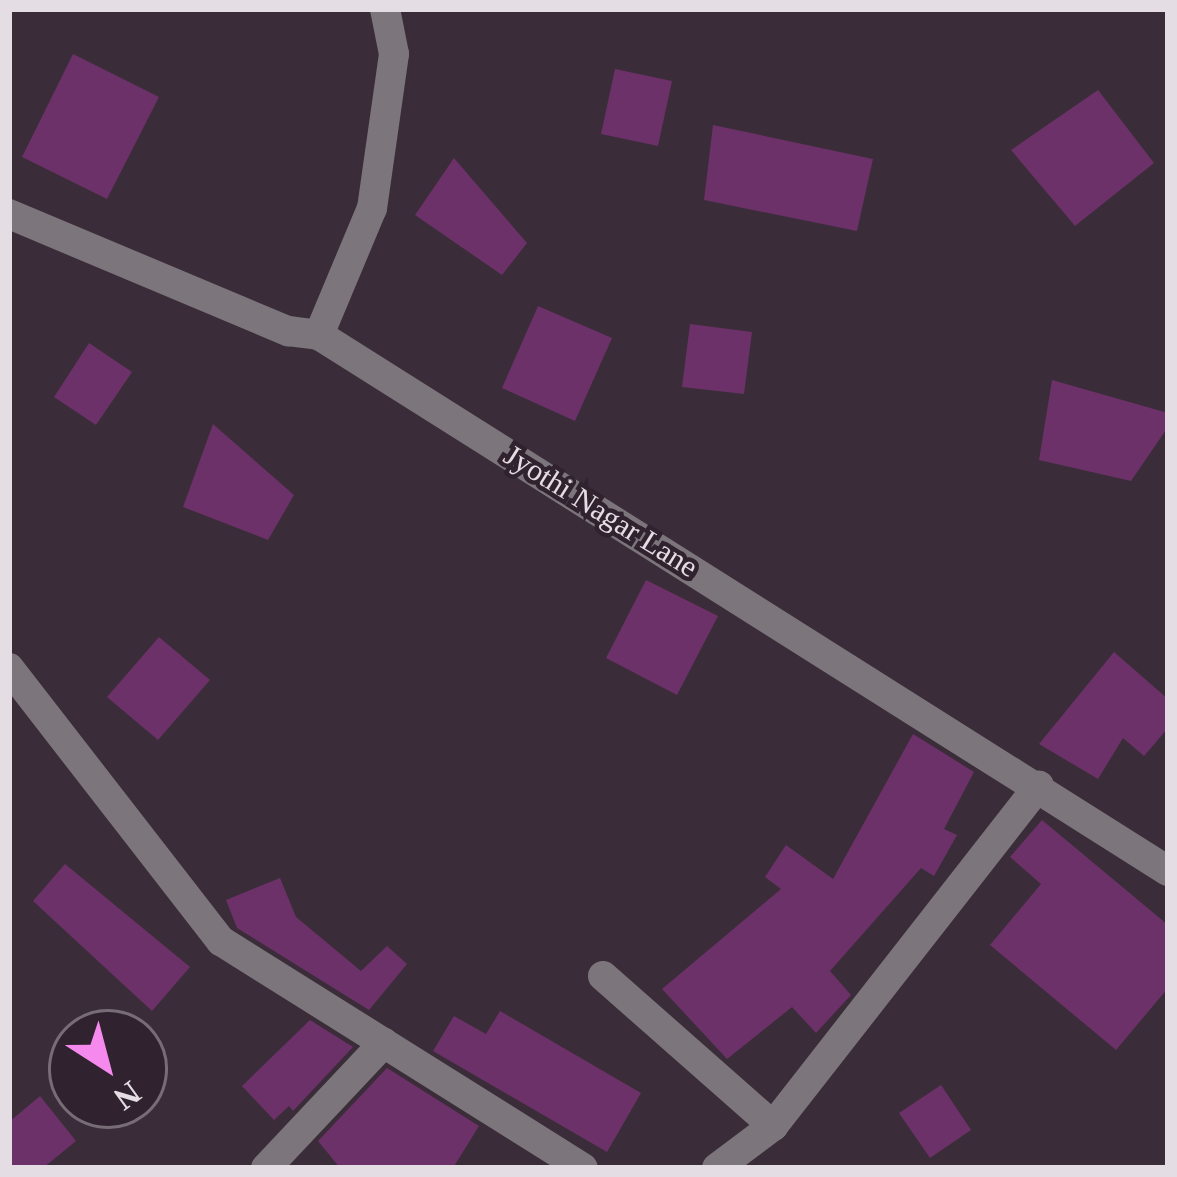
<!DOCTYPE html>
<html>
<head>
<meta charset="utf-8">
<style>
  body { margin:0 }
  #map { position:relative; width:1177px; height:1177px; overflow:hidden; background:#3a2d39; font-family:"Times New Roman",serif }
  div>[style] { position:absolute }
  .building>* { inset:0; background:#6c3168 }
  .minor>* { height:30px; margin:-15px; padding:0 15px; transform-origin:15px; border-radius:15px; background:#7c767c }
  span { translate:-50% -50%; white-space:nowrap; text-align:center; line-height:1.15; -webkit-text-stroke:9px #30232f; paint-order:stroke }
  .street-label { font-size:30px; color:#e5dde4 }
  .frame { position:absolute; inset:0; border:12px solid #e5dde4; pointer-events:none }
  .north { position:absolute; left:48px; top:1009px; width:120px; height:120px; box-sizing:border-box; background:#30232f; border:3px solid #786d77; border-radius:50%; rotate:144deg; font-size:33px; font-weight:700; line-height:48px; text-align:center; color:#e5dde4 }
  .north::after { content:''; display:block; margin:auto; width:42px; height:54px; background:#f589ee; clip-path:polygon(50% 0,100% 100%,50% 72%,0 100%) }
</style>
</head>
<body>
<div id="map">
  <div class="building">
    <i style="clip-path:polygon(73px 54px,159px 97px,107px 199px,22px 157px)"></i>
    <i style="clip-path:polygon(615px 69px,672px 81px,658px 146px,601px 134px)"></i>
    <i style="clip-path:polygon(1098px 90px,1154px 163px,1075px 226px,1011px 150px)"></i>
    <i style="clip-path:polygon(713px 125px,873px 159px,857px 231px,704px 200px)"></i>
    <i style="clip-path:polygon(454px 158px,527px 243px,502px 275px,415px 215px)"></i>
    <i style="clip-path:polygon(538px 306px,612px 338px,575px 421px,502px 388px)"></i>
    <i style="clip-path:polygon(690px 324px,752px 332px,744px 394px,682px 387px)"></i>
    <i style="clip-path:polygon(89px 343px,132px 372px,96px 425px,54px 397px)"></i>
    <i style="clip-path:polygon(1052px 380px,1168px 413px,1168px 427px,1131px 481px,1039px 460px)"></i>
    <i style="clip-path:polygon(213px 424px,294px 495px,268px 540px,183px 507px)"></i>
    <i style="clip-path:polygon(646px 580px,718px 616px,677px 695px,606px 658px)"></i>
    <i style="clip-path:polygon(159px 637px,210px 680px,158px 740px,107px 697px)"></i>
    <i style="clip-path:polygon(1114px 652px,1168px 699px,1168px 728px,1144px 756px,1123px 738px,1098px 779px,1039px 744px)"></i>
    <i style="clip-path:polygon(913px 734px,974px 772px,944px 829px,957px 835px,934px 876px,921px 868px,830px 971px,851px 995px,816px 1033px,792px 1007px,727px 1059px,662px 989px,781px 889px,765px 877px,786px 845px,833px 879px)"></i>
    <i style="clip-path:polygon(1042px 820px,1168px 925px,1168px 988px,1116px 1050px,990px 945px,1041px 884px,1010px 857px)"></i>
    <i style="clip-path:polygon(65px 864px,190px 967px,152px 1011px,33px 901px)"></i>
    <i style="clip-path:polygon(280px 878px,296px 917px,361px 971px,387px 946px,407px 964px,369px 1010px,237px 928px,226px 900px)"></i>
    <i style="clip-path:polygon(500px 1011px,641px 1093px,607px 1152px,433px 1051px,454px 1016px,486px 1034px)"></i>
    <i style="clip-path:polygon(310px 1020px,353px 1047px,293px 1111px,289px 1106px,274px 1120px,242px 1086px)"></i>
    <i style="clip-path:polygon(387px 1068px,479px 1126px,453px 1168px,340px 1168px,318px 1141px)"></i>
    <i style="clip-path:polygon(941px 1085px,971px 1130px,930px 1158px,899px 1113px)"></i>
    <i style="clip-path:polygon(40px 1096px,76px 1141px,43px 1168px,9px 1168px,9px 1122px)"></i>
  </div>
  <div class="minor">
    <i style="left:385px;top:9px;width:46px;rotate:78.7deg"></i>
    <i style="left:394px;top:54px;width:156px;rotate:98.1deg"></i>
    <i style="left:372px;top:208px;width:138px;rotate:112.7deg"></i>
    <i style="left:319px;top:335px;width:1004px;rotate:32.27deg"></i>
    <i style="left:9px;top:214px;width:303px;rotate:22.8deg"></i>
    <i style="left:288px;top:331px;width:31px;rotate:7deg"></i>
    <i style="left:9px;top:668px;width:346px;rotate:52.2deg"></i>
    <i style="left:221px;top:941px;width:427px;rotate:32.1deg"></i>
    <i style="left:603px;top:976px;width:227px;rotate:41.4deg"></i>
    <i style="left:266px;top:1168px;width:172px;rotate:-46.7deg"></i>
    <i style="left:717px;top:1168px;width:70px;rotate:-36.9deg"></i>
    <i style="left:773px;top:1126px;width:432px;rotate:-52deg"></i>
  </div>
  <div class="street-label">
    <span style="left:601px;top:511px;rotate:32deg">Jyothi Nagar Lane</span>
  </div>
  <div class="frame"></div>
  <div class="north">N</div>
</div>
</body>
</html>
